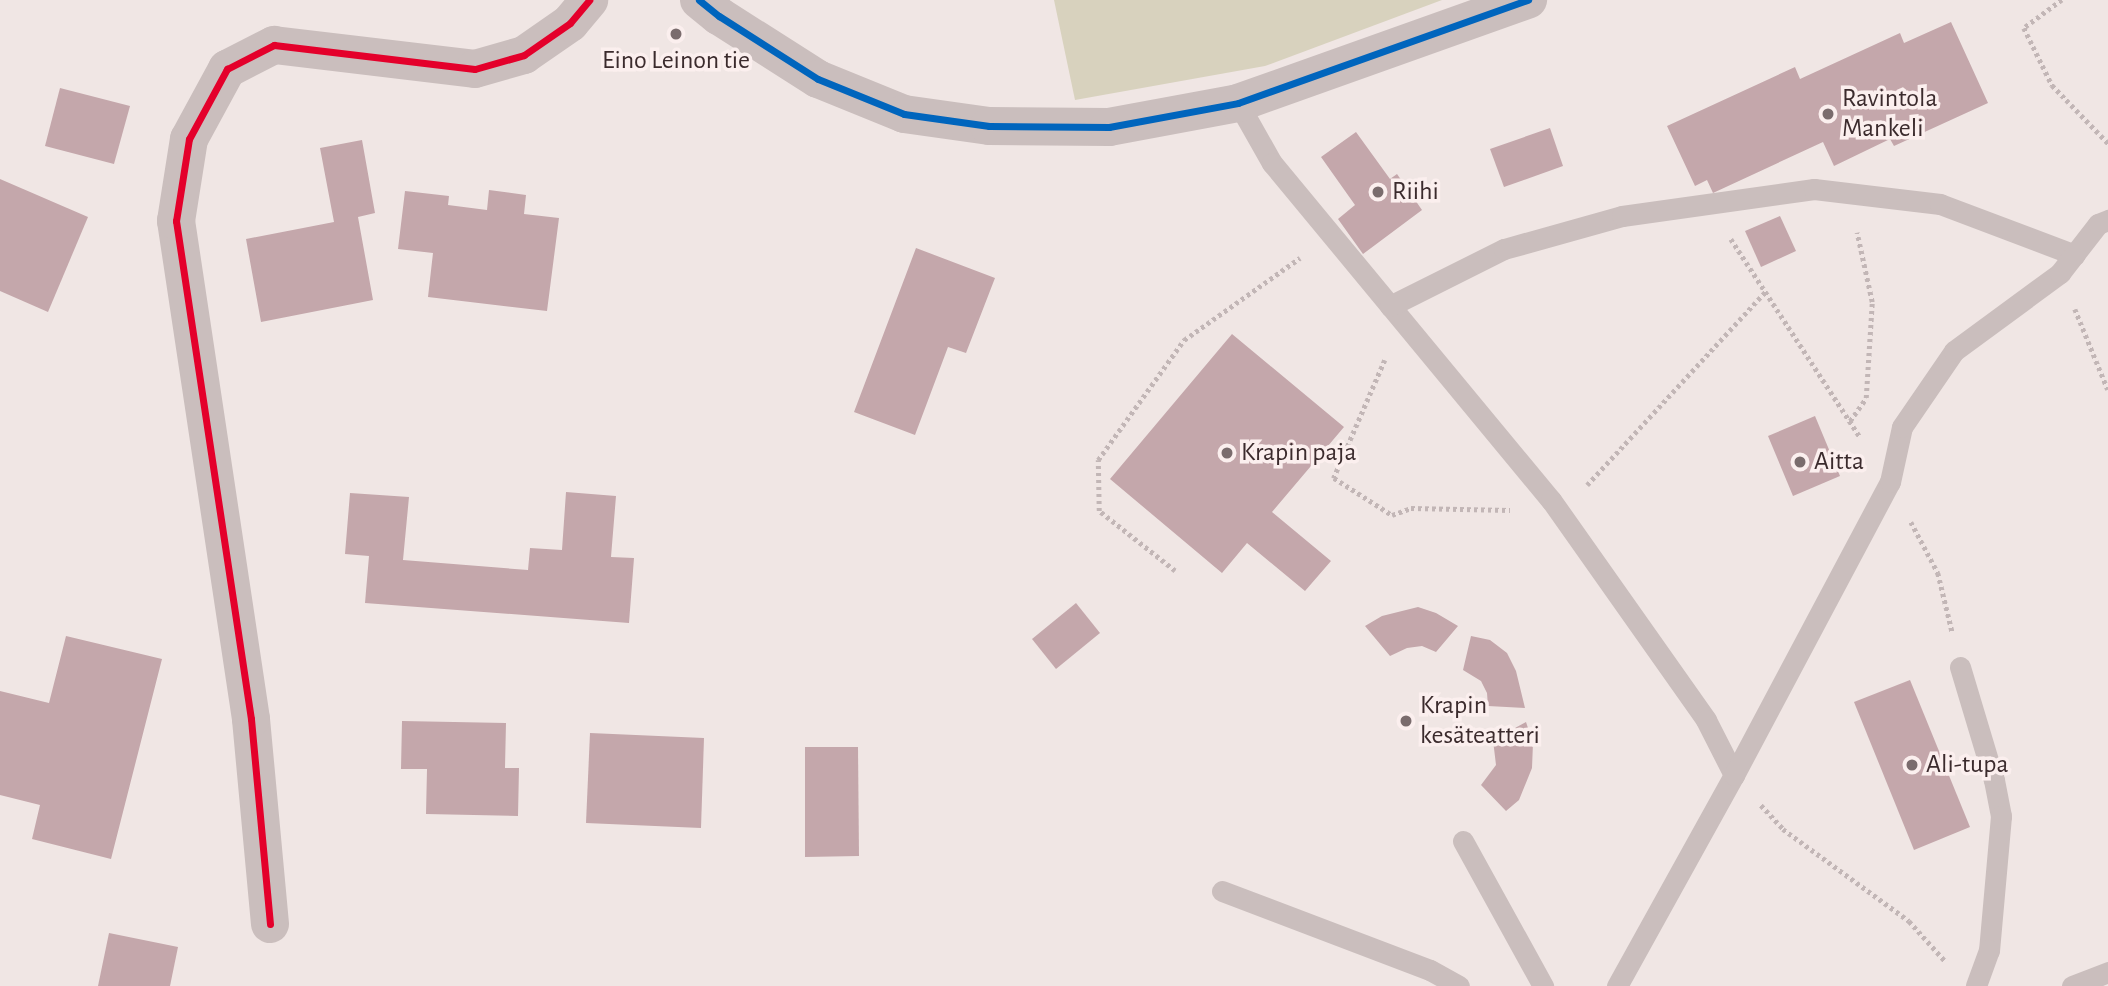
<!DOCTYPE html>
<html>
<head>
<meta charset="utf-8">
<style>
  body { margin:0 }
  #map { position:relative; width:2108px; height:986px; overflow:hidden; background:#f0e6e4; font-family:"Alegreya Sans",sans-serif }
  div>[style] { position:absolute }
  .green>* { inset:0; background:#d8d2be }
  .building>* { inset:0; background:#c4a7ab }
  .path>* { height:4.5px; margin-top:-2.25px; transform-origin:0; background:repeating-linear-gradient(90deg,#c2b6b6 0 3.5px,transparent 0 7px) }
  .service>* { height:21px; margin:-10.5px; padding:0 10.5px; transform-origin:10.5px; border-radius:10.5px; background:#cabebd }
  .minor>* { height:38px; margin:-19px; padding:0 19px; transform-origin:19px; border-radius:19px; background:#cabebd }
  .tertiary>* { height:38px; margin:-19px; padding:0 19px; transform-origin:19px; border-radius:19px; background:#cabebd }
  .bus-1>* { height:7px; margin:-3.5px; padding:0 3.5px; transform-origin:3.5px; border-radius:3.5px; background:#0065bd }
  .bus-2>* { height:7px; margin:-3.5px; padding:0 3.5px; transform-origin:3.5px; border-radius:3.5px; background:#e4002b }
  .dots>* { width:19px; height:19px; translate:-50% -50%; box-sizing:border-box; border:4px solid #fbefee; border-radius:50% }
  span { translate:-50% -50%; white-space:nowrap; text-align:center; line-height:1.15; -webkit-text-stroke:7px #fbefee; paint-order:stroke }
  .poi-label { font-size:26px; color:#3b2b2d }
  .left { translate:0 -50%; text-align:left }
</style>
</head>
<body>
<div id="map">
  <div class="green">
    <i style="clip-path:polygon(1054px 0,1442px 0,1265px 66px,1075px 100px)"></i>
  </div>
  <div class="building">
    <i style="clip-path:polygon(1951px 22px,1988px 103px,1894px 146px,1890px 139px,1834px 166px,1823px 142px,1713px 193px,1707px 180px,1695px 186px,1667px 126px,1795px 67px,1800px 79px,1900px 33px,1904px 43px)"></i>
    <i style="clip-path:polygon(60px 88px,130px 106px,114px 164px,45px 146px)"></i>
    <i style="clip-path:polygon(1550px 128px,1563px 166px,1504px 187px,1490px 149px)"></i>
    <i style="clip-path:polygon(1356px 132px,1390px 179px,1397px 174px,1422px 210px,1363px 254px,1338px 219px,1355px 205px,1321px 157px)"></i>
    <i style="clip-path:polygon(362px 140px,375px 213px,358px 217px,373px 300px,261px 322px,246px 239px,334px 222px,320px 148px)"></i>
    <i style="clip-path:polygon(0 179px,88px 217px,48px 312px,0 291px)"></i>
    <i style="clip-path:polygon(489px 190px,526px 195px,524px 214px,559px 218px,547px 311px,428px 297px,433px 253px,398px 249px,405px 191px,449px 196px,448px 205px,487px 210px)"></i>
    <i style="clip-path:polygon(1780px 216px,1796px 251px,1761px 267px,1745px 231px)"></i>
    <i style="clip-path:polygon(916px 248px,995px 278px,966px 353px,948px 347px,915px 435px,854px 412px)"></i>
    <i style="clip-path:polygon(1232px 334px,1344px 427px,1272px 512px,1331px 561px,1305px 591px,1247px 543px,1222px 573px,1110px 479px)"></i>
    <i style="clip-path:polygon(1815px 416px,1840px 476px,1793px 496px,1768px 436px)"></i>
    <i style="clip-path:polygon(566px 492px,616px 496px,611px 557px,634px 558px,629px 623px,365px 603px,369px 556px,345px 554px,350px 493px,409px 497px,403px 560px,528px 570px,530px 548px,562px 550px)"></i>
    <i style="clip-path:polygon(1076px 603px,1100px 633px,1056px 669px,1032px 639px)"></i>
    <i style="clip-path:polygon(1418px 607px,1436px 613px,1458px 626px,1436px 652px,1422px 646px,1407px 648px,1390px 656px,1365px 626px,1382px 616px)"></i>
    <i style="clip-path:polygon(66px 636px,162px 659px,111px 859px,32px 839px,40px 805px,0 795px,0 691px,49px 703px)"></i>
    <i style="clip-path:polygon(1471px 636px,1490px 640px,1507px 653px,1516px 671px,1525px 708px,1488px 706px,1487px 693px,1481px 681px,1463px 670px)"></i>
    <i style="clip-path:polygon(1910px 680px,1970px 827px,1914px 850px,1854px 702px)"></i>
    <i style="clip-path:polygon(402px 721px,506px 723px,505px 768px,519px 768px,518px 816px,426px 814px,427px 769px,401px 769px)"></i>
    <i style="clip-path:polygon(1526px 722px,1533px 743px,1532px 768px,1519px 800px,1506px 811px,1481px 785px,1496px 765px,1493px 740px)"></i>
    <i style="clip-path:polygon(590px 733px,704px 738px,701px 828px,586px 823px)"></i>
    <i style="clip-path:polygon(805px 747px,858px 747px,859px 856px,805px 857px)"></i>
    <i style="clip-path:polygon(109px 933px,178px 947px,170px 986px,98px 986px)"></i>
  </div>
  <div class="path">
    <i style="left:2062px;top:0;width:47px;rotate:143.6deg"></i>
    <i style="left:2024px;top:28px;width:64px;rotate:63.8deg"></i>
    <i style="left:2052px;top:85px;width:81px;rotate:46deg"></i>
    <i style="left:1731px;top:239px;width:236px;rotate:56.9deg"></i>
    <i style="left:2075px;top:309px;width:87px;rotate:67.8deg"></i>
    <i style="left:1385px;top:360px;width:129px;rotate:113.4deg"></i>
    <i style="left:1334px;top:478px;width:69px;rotate:32.5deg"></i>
    <i style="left:1392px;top:515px;width:20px;rotate:-20deg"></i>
    <i style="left:1411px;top:508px;width:99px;rotate:1.2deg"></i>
    <i style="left:1850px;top:421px;width:28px;rotate:-55deg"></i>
    <i style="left:1866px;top:398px;width:96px;rotate:-86.4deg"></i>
    <i style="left:1872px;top:302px;width:71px;rotate:-102.3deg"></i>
    <i style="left:1587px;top:485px;width:264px;rotate:-47.3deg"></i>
    <i style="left:1911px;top:522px;width:58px;rotate:62.1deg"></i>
    <i style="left:1938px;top:573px;width:60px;rotate:76.4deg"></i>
    <i style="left:1175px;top:571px;width:97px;rotate:-141.7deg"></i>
    <i style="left:1099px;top:511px;width:51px;rotate:-91.1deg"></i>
    <i style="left:1098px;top:460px;width:148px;rotate:-54.4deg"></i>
    <i style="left:1184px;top:340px;width:142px;rotate:-35.3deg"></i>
    <i style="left:1761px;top:805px;width:33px;rotate:47deg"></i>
    <i style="left:1783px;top:829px;width:156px;rotate:36.1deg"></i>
    <i style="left:1909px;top:921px;width:55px;rotate:47.9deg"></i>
  </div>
  <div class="service">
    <i style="left:1238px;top:103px;width:69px;rotate:60.5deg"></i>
    <i style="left:1272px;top:163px;width:438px;rotate:50.4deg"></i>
    <i style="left:1551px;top:500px;width:269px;rotate:54.8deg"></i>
    <i style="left:1706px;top:720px;width:62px;rotate:63deg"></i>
    <i style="left:1390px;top:306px;width:127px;rotate:-26.6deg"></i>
    <i style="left:1504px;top:249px;width:123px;rotate:-15.6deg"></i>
    <i style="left:1622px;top:216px;width:194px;rotate:-8deg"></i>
    <i style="left:1814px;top:189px;width:127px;rotate:6.8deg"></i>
    <i style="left:1940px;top:204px;width:144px;rotate:20.7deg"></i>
    <i style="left:1960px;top:667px;width:118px;rotate:73.3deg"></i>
    <i style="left:1994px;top:780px;width:37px;rotate:79deg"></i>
    <i style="left:2001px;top:816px;width:135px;rotate:95.1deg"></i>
    <i style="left:1989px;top:950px;width:38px;rotate:110deg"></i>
    <i style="left:1463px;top:841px;width:166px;rotate:61.1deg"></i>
    <i style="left:1222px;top:891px;width:222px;rotate:20.8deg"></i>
    <i style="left:1430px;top:970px;width:33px;rotate:29deg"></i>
    <i style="left:1617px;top:986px;width:241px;rotate:-61deg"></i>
    <i style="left:1734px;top:775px;width:332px;rotate:-62deg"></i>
    <i style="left:1890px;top:482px;width:56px;rotate:-77.7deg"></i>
    <i style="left:1902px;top:427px;width:92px;rotate:-55.6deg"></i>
    <i style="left:1954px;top:351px;width:132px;rotate:-36.3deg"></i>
    <i style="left:2060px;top:273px;width:62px;rotate:-52.2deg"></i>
    <i style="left:2098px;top:224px;width:11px;rotate:-22deg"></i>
    <i style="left:2072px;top:986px;width:39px;rotate:-21deg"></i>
  </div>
  <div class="minor">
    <i style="left:270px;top:924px;width:206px;rotate:-95.3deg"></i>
    <i style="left:251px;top:719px;width:504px;rotate:-98.56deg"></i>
    <i style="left:176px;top:221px;width:83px;rotate:-81deg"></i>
    <i style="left:189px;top:139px;width:80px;rotate:-61.5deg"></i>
    <i style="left:227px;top:69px;width:53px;rotate:-27.1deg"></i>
    <i style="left:274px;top:45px;width:202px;rotate:6.8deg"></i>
    <i style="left:475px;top:69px;width:51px;rotate:-15.9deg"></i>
    <i style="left:524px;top:55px;width:56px;rotate:-34.8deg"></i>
    <i style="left:570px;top:23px;width:30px;rotate:-50deg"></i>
  </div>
  <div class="tertiary">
    <i style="left:699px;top:0;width:26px;rotate:39deg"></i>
    <i style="left:719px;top:16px;width:117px;rotate:32.5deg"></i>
    <i style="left:818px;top:79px;width:93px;rotate:22.1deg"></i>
    <i style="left:904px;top:114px;width:86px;rotate:8deg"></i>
    <i style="left:989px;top:126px;width:120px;rotate:0.5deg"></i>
    <i style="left:1109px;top:127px;width:131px;rotate:-10.5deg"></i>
    <i style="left:1238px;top:103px;width:308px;rotate:-19.6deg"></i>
  </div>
  <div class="bus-1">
    <i style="left:699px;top:0;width:26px;rotate:39deg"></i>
    <i style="left:719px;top:16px;width:117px;rotate:32.5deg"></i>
    <i style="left:818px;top:79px;width:93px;rotate:22.1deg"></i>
    <i style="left:904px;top:114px;width:86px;rotate:8deg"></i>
    <i style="left:989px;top:126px;width:120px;rotate:0.5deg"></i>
    <i style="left:1109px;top:127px;width:131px;rotate:-10.5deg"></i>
    <i style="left:1238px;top:103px;width:308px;rotate:-19.6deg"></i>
  </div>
  <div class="bus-2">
    <i style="left:270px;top:924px;width:206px;rotate:-95.3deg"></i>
    <i style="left:251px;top:719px;width:504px;rotate:-98.56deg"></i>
    <i style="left:176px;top:221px;width:83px;rotate:-81deg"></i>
    <i style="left:189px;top:139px;width:80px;rotate:-61.5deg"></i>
    <i style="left:227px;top:69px;width:53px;rotate:-27.1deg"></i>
    <i style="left:274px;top:45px;width:202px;rotate:6.8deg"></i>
    <i style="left:475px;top:69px;width:51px;rotate:-15.9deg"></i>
    <i style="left:524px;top:55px;width:56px;rotate:-34.8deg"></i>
    <i style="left:570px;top:23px;width:30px;rotate:-50deg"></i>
  </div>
  <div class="dots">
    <i style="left:676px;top:34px;background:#7a6c6d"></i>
    <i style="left:1828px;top:114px;background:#7a6c6d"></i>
    <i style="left:1378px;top:192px;background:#7a6c6d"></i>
    <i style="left:1227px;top:453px;background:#7a6c6d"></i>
    <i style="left:1800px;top:462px;background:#7a6c6d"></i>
    <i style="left:1406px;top:721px;background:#7a6c6d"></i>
    <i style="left:1912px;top:765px;background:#7a6c6d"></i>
  </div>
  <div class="poi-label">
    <span style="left:676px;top:61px">Eino Leinon tie</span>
    <span class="left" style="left:1842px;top:114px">Ravintola<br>Mankeli</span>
    <span class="left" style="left:1392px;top:192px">Riihi</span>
    <span class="left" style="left:1241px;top:453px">Krapin paja</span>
    <span class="left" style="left:1814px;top:462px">Aitta</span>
    <span class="left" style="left:1420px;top:721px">Krapin<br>kesäteatteri</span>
    <span class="left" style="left:1926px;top:765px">Ali-tupa</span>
  </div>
</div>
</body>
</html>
